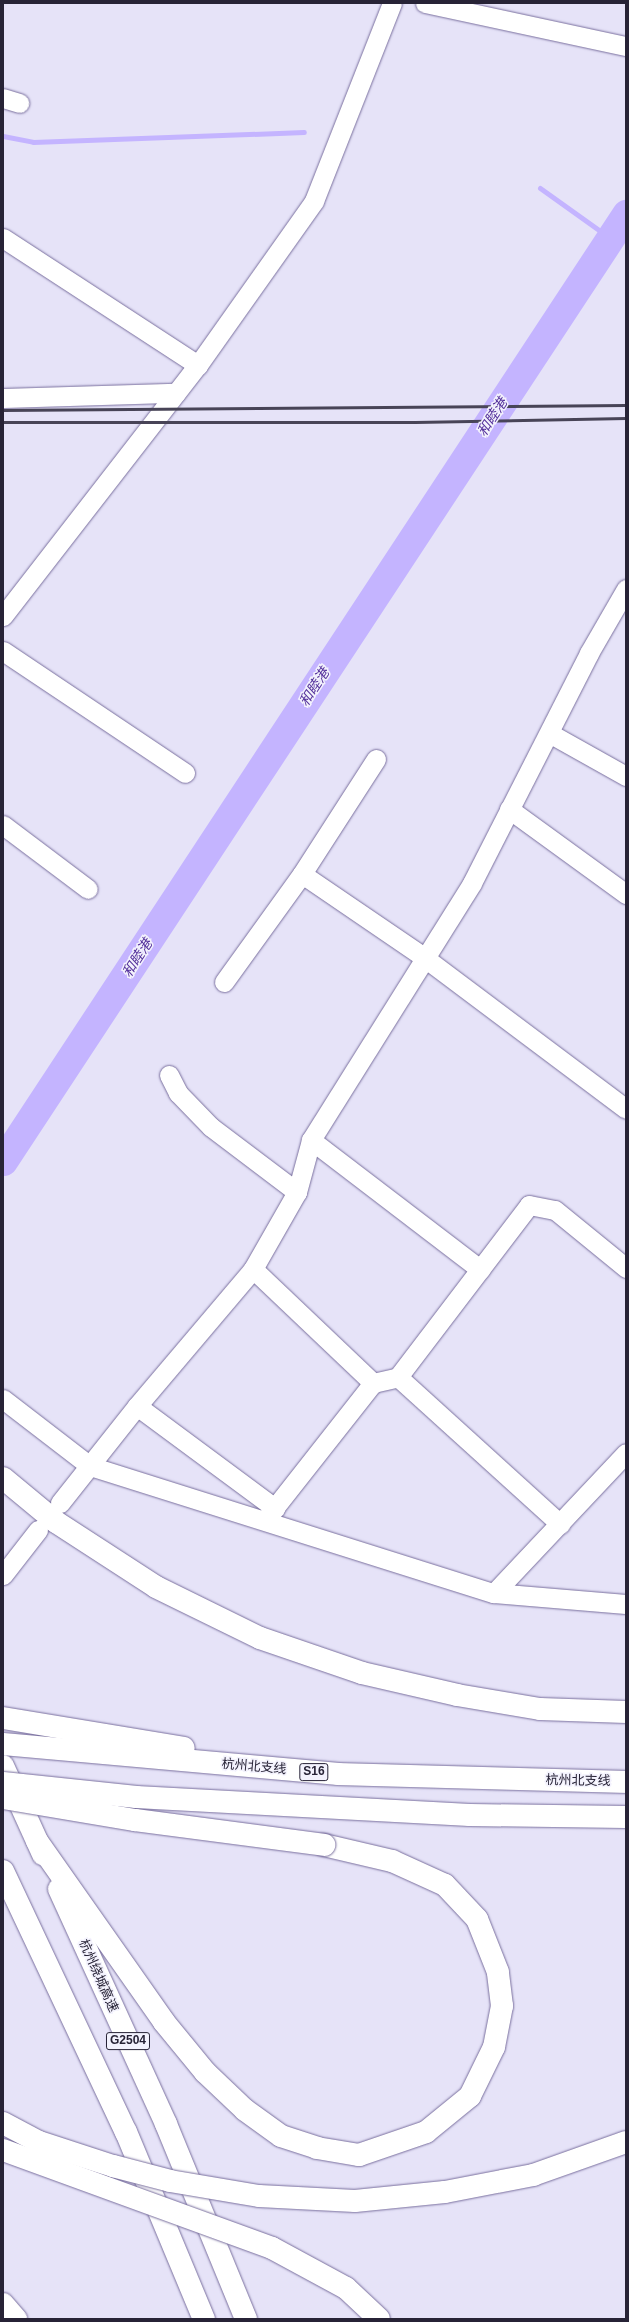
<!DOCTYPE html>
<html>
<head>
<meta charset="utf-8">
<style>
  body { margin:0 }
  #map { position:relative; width:629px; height:2322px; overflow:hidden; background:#e6e3f8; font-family:Helvetica,"Noto Sans SC",sans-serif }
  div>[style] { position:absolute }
  .stream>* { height:5px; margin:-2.5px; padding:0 2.5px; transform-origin:2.5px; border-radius:2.5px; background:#c4b4ff }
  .river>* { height:29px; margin:-14.5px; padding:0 14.5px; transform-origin:14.5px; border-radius:14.5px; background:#c4b4ff }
  .roads { filter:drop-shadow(0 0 1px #796f9e) drop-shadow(0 0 1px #796f9e) }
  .minor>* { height:19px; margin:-9.5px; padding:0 9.5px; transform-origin:9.5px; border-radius:9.5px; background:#fff }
  .motorway>* { height:22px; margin:-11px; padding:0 11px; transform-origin:11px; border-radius:11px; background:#fff }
  .rail>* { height:3px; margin:-1.5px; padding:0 1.5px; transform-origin:1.5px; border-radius:1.5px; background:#484457 }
  .bridges { filter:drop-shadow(0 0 1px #796f9e) drop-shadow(0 0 1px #796f9e) }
  .motorway-bridge>* { height:22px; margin:-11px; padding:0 11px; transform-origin:11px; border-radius:11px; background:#fff }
  span { translate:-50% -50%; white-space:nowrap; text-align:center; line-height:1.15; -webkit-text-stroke:3px #f3f2fd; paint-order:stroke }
  .shield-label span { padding:1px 3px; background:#f3f2fd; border:1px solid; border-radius:3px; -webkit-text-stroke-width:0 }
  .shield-label { font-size:12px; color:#272336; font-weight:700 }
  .street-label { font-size:13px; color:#272336 }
  .water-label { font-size:14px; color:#57349d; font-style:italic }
  .frame { position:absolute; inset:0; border:4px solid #272336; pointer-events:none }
</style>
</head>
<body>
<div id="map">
  <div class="stream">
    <i style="left:3px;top:136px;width:31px;rotate:11deg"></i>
    <i style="left:33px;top:142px;width:271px;rotate:-2.1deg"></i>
    <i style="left:540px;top:188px;width:86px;rotate:35.5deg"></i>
  </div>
  <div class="river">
    <i style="left:3px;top:1161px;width:1134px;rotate:-56.66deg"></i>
  </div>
  <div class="roads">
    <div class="minor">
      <i style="left:425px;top:3px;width:206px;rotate:12.1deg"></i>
      <i style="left:3px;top:98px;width:17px;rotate:17deg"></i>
      <i style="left:3px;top:238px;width:233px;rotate:33.1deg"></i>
      <i style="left:3px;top:398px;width:173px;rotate:-1.7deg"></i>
      <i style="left:3px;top:616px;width:318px;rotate:-52.2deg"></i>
      <i style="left:198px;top:365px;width:201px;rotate:-54.7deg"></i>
      <i style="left:314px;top:201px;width:213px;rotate:-68.5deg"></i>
      <i style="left:3px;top:651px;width:219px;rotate:33.8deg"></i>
      <i style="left:549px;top:733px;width:88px;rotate:29.2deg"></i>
      <i style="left:376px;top:759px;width:137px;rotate:122.8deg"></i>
      <i style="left:302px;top:874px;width:149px;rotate:34.3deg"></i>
      <i style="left:425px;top:958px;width:251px;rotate:36.9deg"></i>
      <i style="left:509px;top:809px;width:145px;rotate:36deg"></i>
      <i style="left:3px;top:825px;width:106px;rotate:37deg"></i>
      <i style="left:224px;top:982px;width:133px;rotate:-54.2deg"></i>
      <i style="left:169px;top:1075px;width:20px;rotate:63deg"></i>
      <i style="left:178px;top:1093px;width:47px;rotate:45.9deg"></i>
      <i style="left:211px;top:1127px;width:108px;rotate:37.1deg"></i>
      <i style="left:311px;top:1140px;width:213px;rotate:37.4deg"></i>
      <i style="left:253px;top:1269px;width:166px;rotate:43.5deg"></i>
      <i style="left:398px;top:1377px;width:219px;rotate:42.2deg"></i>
      <i style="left:3px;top:1399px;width:110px;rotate:37.6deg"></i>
      <i style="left:90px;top:1466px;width:423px;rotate:17.5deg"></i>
      <i style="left:494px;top:1593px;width:132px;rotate:4.8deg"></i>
      <i style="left:137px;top:1406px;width:172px;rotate:36.5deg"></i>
      <i style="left:60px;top:1503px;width:124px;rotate:-51.6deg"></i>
      <i style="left:137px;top:1406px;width:180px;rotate:-49.7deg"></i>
      <i style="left:253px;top:1269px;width:89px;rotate:-60.3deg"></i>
      <i style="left:297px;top:1192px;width:54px;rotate:-74.9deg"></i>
      <i style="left:311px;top:1140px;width:303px;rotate:-57.9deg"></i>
      <i style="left:472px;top:883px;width:258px;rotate:-63deg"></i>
      <i style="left:589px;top:653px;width:74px;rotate:-60deg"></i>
      <i style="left:265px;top:1520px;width:174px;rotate:-51.8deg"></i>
      <i style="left:373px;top:1383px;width:26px;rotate:-13deg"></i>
      <i style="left:398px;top:1377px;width:216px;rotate:-52.7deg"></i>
      <i style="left:529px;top:1205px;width:26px;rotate:11deg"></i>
      <i style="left:555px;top:1210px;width:92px;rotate:39.2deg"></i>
      <i style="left:3px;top:1575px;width:57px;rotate:-52.1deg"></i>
      <i style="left:494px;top:1593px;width:192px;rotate:-46.7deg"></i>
    </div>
    <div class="motorway">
      <i style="left:3px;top:1478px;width:69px;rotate:39.7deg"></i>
      <i style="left:56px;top:1522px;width:119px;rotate:33deg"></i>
      <i style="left:156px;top:1587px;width:116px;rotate:26.1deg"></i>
      <i style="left:260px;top:1638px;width:108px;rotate:18.9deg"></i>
      <i style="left:362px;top:1673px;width:98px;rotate:13deg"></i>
      <i style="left:457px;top:1695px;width:84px;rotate:9.6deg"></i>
      <i style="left:540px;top:1709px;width:86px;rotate:2deg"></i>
      <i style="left:3px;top:1718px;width:183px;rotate:9.4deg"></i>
      <i style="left:3px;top:1744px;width:337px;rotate:5.1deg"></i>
      <i style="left:339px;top:1774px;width:287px;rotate:1.6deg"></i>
      <i style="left:3px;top:1766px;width:97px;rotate:65.6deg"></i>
      <i style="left:37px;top:1841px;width:221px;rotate:54.9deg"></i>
      <i style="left:164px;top:2022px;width:65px;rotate:50.6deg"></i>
      <i style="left:205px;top:2072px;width:55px;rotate:43.5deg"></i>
      <i style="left:245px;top:2110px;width:44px;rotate:35.8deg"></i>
      <i style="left:281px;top:2136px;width:38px;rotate:18deg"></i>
      <i style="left:317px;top:2148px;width:43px;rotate:9.5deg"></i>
      <i style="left:359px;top:2155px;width:71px;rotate:-18.9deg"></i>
      <i style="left:426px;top:2132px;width:57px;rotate:-39.3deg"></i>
      <i style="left:470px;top:2096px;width:55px;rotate:-63.9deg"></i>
      <i style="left:494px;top:2047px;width:42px;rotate:-79deg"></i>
      <i style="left:502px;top:2006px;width:34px;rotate:-97deg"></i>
      <i style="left:498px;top:1972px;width:57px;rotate:-111.6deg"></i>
      <i style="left:477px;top:1919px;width:47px;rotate:-133.3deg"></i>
      <i style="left:445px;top:1885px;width:58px;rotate:-155.6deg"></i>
      <i style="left:392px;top:1861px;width:70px;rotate:-166.8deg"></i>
      <i style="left:3px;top:1871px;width:289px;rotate:64.8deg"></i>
      <i style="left:126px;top:2132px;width:203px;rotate:67.4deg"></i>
      <i style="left:59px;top:1889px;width:258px;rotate:65.5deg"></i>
      <i style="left:166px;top:2124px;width:211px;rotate:67.7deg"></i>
      <i style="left:3px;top:2304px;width:20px;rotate:49deg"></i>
    </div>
  </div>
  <div class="rail">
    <i style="left:3px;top:410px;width:623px;rotate:-0.46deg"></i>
    <i style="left:3px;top:422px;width:412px"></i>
    <i style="left:415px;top:422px;width:211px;rotate:-1.1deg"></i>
  </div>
  <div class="bridges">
    <div class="motorway-bridge">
      <i style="left:3px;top:1783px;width:134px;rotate:6deg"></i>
      <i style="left:136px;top:1797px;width:334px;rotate:3.1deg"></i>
      <i style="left:470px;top:1815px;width:156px;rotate:0.7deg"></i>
      <i style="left:3px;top:1798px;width:134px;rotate:9.5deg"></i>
      <i style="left:135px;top:1820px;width:191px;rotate:7.5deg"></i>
      <i style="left:3px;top:2123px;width:41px;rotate:27.8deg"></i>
      <i style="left:39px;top:2142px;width:78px;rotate:18deg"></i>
      <i style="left:113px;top:2166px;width:59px;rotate:14.7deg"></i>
      <i style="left:170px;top:2181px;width:90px;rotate:9.6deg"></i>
      <i style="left:259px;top:2196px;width:96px;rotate:3deg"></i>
      <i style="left:355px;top:2201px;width:90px;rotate:-5.7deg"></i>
      <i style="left:445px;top:2192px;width:90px;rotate:-10.9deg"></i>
      <i style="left:533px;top:2175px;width:99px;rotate:-19.5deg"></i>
      <i style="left:3px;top:2150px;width:286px;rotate:20deg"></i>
      <i style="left:272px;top:2248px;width:84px;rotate:28.4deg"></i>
      <i style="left:346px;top:2288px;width:45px;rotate:43.2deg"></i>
    </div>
  </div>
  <div class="shield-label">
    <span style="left:314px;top:1772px">S16</span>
    <span style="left:128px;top:2041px">G2504</span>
  </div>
  <div class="street-label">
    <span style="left:254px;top:1767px;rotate:5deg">杭州北支线</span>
    <span style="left:578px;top:1781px;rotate:1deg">杭州北支线</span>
    <span style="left:98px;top:1976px;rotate:66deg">杭州绕城高速</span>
  </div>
  <div class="water-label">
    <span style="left:492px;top:417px;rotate:-57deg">和睦港</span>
    <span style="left:314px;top:687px;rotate:-57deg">和睦港</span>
    <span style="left:137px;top:958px;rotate:-57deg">和睦港</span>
  </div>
  <div class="frame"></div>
</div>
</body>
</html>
